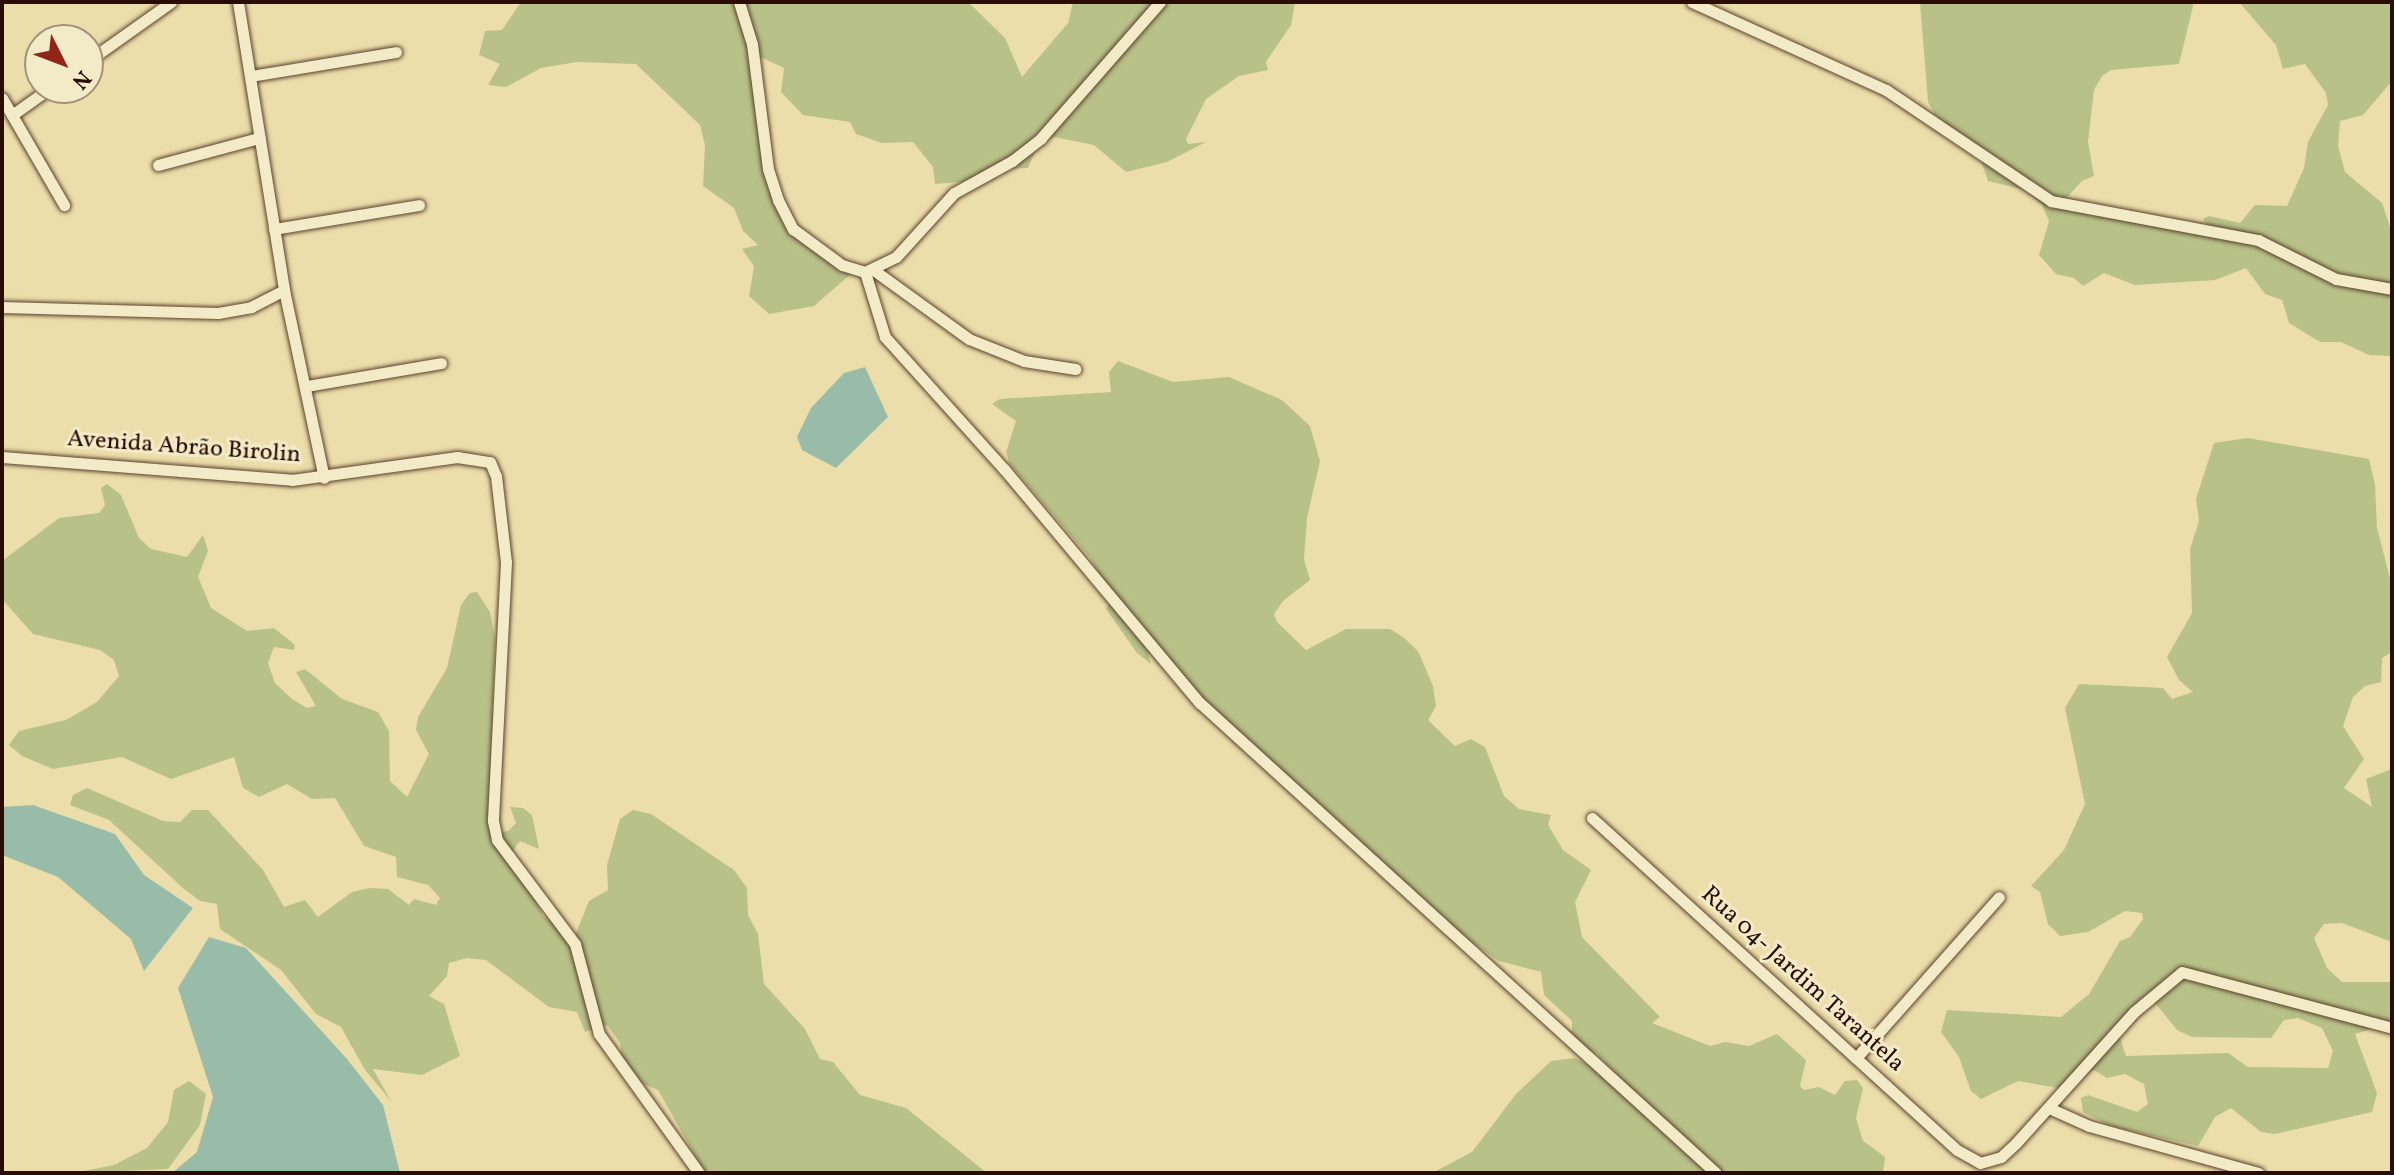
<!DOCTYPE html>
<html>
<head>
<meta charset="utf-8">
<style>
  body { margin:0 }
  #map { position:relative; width:2394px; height:1175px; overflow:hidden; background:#ecdeaa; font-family:Vollkorn,serif }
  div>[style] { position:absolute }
  .green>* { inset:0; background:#b8c188 }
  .water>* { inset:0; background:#99bca9 }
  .roads { filter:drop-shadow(0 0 2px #5a412d) drop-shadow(0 0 2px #5a412d) }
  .minor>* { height:11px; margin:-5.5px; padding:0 5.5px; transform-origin:5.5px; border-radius:5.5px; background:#f3eac8 }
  span { translate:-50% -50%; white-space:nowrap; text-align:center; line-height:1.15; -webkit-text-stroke:6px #f3eac8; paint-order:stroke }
  .street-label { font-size:24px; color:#290d03 }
  .frame { position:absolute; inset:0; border:4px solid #290d03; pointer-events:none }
  .north { position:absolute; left:24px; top:24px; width:80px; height:80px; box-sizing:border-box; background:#f3eac8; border:2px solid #a29279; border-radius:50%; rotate:132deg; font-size:22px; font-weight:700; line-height:32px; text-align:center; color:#290d03 }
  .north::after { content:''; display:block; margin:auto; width:28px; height:36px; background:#8f2418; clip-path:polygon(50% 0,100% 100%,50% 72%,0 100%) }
</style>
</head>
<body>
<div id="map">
  <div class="green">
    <i style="clip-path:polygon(521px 2px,968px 2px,1005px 38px,1022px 77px,1068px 23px,1073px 2px,1163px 2px,1162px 7px,1166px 2px,1295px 2px,1291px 25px,1266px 62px,1268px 70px,1239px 76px,1206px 99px,1186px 139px,1188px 144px,1206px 142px,1167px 162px,1126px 172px,1094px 145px,1054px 137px,1038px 145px,1028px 168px,1004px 169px,989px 175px,995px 179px,935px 184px,933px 167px,913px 142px,882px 143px,856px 134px,850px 122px,803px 115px,781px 92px,784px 68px,758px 56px,764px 156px,793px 226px,852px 273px,814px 306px,769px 314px,749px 296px,754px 266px,742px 249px,758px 245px,743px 231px,734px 208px,703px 186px,705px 145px,700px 125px,636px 64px,577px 62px,541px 68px,506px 87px,488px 85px,500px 64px,479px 55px,485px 31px,502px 30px)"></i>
    <i style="clip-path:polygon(1920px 2px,2194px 2px,2179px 64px,2111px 70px,2102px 76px,2094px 90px,2088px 142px,2094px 176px,2082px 181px,2060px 205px,2208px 226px,2203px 219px,2209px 216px,2240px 223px,2255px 205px,2287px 206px,2304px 168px,2308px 142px,2328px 105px,2326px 93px,2305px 64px,2283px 69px,2276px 45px,2239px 2px,2392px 2px,2392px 81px,2363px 115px,2340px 121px,2338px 146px,2345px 172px,2382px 203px,2392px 233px,2392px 356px,2369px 355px,2341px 342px,2320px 342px,2289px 323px,2282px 300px,2265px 294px,2246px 268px,2215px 280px,2135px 285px,2104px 273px,2083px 286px,2074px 278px,2056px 274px,2039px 255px,2049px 221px,2042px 205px,2025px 190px,1988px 181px,1977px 149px,1935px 115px,1928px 102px)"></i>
    <i style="clip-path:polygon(1118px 361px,1173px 382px,1229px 377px,1282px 400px,1310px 426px,1320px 461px,1307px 518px,1304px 559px,1310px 580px,1283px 601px,1274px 614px,1277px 622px,1306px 650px,1346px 629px,1390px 629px,1404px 638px,1418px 651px,1433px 686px,1436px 706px,1428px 720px,1455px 746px,1471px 739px,1485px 747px,1504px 796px,1519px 809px,1551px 815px,1548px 825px,1563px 850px,1591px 870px,1575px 902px,1582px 937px,1660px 1017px,1652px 1023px,1710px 1046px,1725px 1042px,1749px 1046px,1777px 1034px,1806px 1060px,1800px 1086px,1804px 1090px,1819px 1087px,1835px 1095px,1845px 1081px,1857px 1080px,1863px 1088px,1856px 1118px,1863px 1141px,1885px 1157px,1883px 1173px,1432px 1173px,1472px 1152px,1516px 1094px,1551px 1061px,1575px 1058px,1631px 1089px,1597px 1054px,1572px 1044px,1560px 1029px,1572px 1031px,1572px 1021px,1544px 995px,1541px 972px,1499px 961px,1436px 917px,1413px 889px,1368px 858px,1153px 655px,1148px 653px,1151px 664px,1137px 653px,1106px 609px,1112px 598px,1091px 559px,1010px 464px,1006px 452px,1016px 421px,992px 404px,1000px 399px,1111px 392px,1109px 372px)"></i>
    <i style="clip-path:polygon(evenodd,2248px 438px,2369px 459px,2375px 485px,2377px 528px,2392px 586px,2392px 652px,2382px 658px,2381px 682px,2365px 686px,2353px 697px,2343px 726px,2364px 759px,2344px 788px,2372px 807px,2366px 779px,2392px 769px,2392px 942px,2342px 923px,2324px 924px,2314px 938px,2327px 968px,2342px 982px,2392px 982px,2392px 1023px,2355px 1034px,2377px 1093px,2372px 1112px,2275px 1134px,2261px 1132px,2231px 1108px,2215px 1117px,2198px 1146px,2110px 1126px,2083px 1112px,2081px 1098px,2088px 1095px,2137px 1112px,2148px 1104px,2144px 1084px,2125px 1074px,2107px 1078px,2094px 1070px,2058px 1088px,2018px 1081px,1981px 1099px,1971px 1091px,1959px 1057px,1941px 1032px,1947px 1010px,2061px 1017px,2089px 994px,2120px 941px,2130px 937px,2143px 919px,2142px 913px,2125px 911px,2088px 932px,2060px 936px,2048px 924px,2040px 892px,2031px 886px,2064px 850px,2085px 804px,2065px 708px,2079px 684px,2163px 688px,2172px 699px,2193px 692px,2179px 680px,2167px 657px,2192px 613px,2190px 549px,2199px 521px,2196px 499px,2214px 443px,2248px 438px,2140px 1003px,2156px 1004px,2177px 1030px,2192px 1037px,2271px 1038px,2284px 1020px,2298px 1018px,2322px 1028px,2333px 1051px,2328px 1068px,2248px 1067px,2228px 1053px,2126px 1056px,2116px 1026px,2140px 1003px)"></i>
    <i style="clip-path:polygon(107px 484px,121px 495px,139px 538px,151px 549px,187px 557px,203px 535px,208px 551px,198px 577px,211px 608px,247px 631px,274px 628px,295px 645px,294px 650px,274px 647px,268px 663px,275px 683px,292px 699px,307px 708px,316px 706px,296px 672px,305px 669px,342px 699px,378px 712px,389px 731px,390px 781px,407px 797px,429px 754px,416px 730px,418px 717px,447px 668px,461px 605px,470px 593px,477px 592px,490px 612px,495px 638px,489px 824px,496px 833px,508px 831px,516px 823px,510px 807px,523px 808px,532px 815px,539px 849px,520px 841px,511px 853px,543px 916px,574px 938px,589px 901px,608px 890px,607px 865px,620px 819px,633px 810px,651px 814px,734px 870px,747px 888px,748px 915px,758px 934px,764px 984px,805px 1029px,820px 1059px,833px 1062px,860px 1095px,906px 1108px,987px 1173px,705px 1173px,658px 1090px,641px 1083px,622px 1061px,620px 1043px,607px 1025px,585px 1032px,577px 1012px,549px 1007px,486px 960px,467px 958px,449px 963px,447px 976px,429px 996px,444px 1004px,460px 1056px,422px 1075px,373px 1069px,391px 1101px,365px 1070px,341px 1027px,316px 1014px,281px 970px,220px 929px,217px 904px,200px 901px,184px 889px,109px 820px,70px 805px,73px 795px,87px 788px,163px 821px,180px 822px,192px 810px,208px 810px,263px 870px,284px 907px,305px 900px,318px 917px,352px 892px,370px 888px,388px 889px,409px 905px,414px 899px,436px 905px,440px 898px,428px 885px,397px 877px,396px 857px,364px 846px,335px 798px,312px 799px,287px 784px,259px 797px,243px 788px,234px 757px,171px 779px,122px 757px,53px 769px,22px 756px,9px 745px,19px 731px,66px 720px,97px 702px,119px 676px,114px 660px,100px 650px,33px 634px,2px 599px,2px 561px,59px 518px,99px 513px,105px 505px,101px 488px)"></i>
    <i style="clip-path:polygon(189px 1081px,206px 1094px,200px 1125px,168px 1169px,74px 1173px,114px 1165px,147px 1148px,168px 1122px,174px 1090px)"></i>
  </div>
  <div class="water">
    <i style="clip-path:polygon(865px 367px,888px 417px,836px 468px,802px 450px,797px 437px,811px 408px,844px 373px)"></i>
    <i style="clip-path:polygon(33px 805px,115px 834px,144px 875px,193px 908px,144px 971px,131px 939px,58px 877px,2px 855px,2px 807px)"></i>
    <i style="clip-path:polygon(209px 937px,246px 948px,347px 1059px,383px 1105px,400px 1173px,172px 1173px,197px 1152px,213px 1097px,178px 988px)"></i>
  </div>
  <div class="roads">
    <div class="minor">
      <i style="left:238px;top:2px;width:292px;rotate:80.9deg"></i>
      <i style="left:284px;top:290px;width:192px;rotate:78deg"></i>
      <i style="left:739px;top:2px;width:44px;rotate:72.8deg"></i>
      <i style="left:752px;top:44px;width:126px;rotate:82.7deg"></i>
      <i style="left:768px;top:169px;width:33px;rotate:72deg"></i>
      <i style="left:778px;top:200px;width:33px;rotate:63deg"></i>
      <i style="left:793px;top:229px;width:61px;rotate:36.3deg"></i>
      <i style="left:842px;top:265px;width:24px;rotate:17deg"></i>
      <i style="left:865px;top:272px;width:34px;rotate:-26deg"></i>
      <i style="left:896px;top:257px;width:86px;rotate:-47.8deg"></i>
      <i style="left:954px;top:193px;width:66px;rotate:-28.9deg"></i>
      <i style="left:1012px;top:161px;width:37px;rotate:-38deg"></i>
      <i style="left:1041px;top:138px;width:181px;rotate:-48.8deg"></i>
      <i style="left:1692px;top:2px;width:213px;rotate:24.4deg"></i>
      <i style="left:1886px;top:90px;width:199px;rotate:33.9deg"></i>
      <i style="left:2051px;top:201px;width:211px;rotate:10.7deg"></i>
      <i style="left:2258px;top:240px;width:87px;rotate:26.6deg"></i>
      <i style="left:2336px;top:279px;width:57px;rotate:10.1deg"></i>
      <i style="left:88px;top:61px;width:102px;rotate:-35.4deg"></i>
      <i style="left:251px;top:76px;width:147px;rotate:-9.4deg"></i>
      <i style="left:2px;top:98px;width:124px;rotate:59.9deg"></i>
      <i style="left:12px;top:115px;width:47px;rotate:-35.4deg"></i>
      <i style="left:158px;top:165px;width:105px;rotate:-15deg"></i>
      <i style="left:274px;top:229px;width:147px;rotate:-9.4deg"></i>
      <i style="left:875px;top:271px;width:116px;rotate:35.9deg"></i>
      <i style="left:969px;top:339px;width:59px;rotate:21.8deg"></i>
      <i style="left:1024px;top:361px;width:52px;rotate:8.9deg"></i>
      <i style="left:865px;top:272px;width:68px;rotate:72.9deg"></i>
      <i style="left:885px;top:337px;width:178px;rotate:48deg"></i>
      <i style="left:1004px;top:469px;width:305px;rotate:50.1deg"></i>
      <i style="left:1200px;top:703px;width:698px;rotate:42.33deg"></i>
      <i style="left:2px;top:307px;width:216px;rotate:1.6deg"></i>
      <i style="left:218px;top:313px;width:34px;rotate:-10deg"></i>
      <i style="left:251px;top:307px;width:37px;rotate:-27deg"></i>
      <i style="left:307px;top:386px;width:136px;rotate:-9.7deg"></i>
      <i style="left:2px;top:457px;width:291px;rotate:4.5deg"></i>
      <i style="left:292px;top:480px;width:167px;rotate:-7.9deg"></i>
      <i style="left:457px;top:457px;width:33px;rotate:9deg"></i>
      <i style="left:490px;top:462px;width:15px;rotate:67deg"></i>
      <i style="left:496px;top:476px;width:87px;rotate:83.4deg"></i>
      <i style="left:506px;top:562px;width:259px;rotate:92.9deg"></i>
      <i style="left:493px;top:821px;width:19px;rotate:78deg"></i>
      <i style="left:497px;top:840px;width:130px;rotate:53.1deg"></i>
      <i style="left:575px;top:944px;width:93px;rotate:75.1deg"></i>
      <i style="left:599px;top:1034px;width:171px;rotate:54.3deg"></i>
      <i style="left:1592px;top:818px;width:493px;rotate:42.3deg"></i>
      <i style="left:1957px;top:1150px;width:26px;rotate:29deg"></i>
      <i style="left:1980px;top:1163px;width:22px;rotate:-16deg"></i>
      <i style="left:2001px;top:1157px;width:21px;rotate:-43deg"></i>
      <i style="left:2016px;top:1143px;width:176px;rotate:-48deg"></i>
      <i style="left:2134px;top:1012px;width:62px;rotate:-39.8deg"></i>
      <i style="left:2182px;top:972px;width:217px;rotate:14.9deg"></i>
      <i style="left:1856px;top:1058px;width:215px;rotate:-48.4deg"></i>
      <i style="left:2049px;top:1108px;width:44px;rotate:24.2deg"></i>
      <i style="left:2089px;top:1126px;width:176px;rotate:15.5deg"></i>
    </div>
  </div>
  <div class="street-label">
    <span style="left:184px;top:448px;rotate:4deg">Avenida Abrão Birolin</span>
    <span style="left:1802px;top:980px;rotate:42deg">Rua 04- Jardim Tarantela</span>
  </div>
  <div class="frame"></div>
  <div class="north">N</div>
</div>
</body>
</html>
